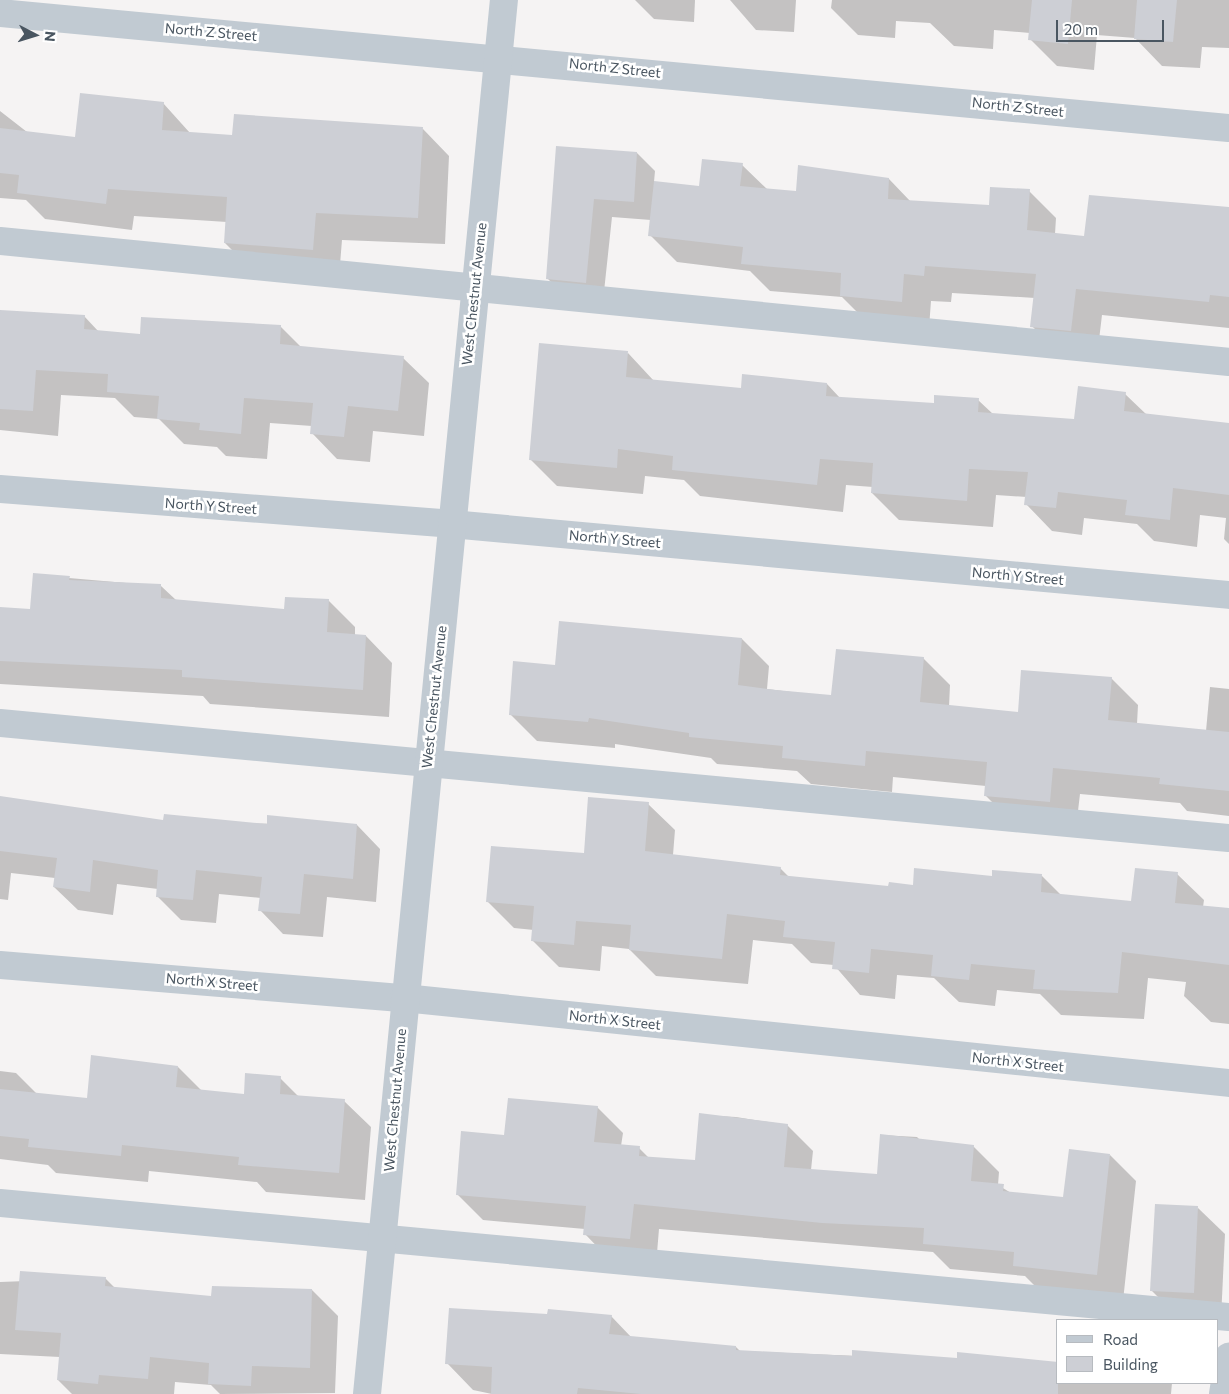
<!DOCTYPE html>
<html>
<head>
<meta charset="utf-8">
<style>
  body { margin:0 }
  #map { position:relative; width:1229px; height:1394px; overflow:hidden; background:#f5f3f3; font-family:Commissioner,sans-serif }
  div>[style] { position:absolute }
  .shadow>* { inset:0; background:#0003 }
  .building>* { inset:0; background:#cdcfd5 }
  .minor>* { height:28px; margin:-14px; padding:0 14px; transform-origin:14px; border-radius:14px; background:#c1cad2 }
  span { translate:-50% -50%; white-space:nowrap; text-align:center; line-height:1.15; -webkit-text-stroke:5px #fff; paint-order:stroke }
  .street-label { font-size:14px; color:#4a5661 }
  .legend { position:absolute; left:1056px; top:1319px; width:162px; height:65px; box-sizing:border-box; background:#fff; border:1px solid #b7bbc0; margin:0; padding:6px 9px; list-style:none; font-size:15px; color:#4a5661 }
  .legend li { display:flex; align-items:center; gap:10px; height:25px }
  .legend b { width:25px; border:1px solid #b7bbc0 }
  .north { position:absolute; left:10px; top:10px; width:50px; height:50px; -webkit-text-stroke:4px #fff; paint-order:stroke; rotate:95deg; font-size:14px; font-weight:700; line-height:20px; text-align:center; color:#4a5661 }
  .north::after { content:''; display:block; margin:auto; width:18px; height:22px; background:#4a5661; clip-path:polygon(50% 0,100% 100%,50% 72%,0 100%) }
  .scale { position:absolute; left:1056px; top:20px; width:108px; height:22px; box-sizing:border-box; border:2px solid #4a5661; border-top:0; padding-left:6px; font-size:15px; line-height:18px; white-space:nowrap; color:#4a5661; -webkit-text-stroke:4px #fff; paint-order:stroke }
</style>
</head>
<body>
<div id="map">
  <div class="shadow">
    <i style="clip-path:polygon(635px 0,695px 0,694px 22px,654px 19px)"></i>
    <i style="clip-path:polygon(730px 0,796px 0,794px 32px,756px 30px)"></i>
    <i style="clip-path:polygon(832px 0,1229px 0,1229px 48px,1202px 47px,1200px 68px,1162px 66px,1135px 38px,1097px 35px,1094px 70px,1057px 66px,1030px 39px,1030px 33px,994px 30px,993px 49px,954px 46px,930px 23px,896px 21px,895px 38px,858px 35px,831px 8px)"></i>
    <i style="clip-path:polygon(163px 103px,190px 133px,233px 137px,423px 129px,449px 156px,445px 244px,342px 240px,339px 277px,252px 270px,225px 243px,227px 222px,134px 216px,132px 230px,45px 219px,26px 200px,0 198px,0 111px,27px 132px,76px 139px)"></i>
    <i style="clip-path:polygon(557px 147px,637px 153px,655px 171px,654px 182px,700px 188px,742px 165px,768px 190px,797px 192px,799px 166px,889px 179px,911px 202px,990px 206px,1029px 191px,1056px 218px,1055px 234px,1085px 237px,1229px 210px,1229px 328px,1102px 315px,1097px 357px,1058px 353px,1032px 326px,1035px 298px,952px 293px,951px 302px,931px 301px,929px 328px,868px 323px,842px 297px,770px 291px,750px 271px,677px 262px,650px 235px,651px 220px,612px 217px,603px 301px,566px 297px,548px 279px)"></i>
    <i style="clip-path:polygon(84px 316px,99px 332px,141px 335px,280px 326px,302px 348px,403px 358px,429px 383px,424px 436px,373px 431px,370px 462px,337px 459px,312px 433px,312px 426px,270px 423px,267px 459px,226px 456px,217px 447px,184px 444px,159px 419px,134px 417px,115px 398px,61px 395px,58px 436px,0 430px,0 317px)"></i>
    <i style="clip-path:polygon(628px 353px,654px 381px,742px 389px,827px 384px,840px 398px,935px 405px,978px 400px,993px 414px,1075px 420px,1125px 394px,1147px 415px,1229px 431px,1229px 544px,1224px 539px,1226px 518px,1200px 515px,1197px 547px,1154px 541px,1137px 524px,1084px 518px,1082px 535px,1052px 531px,1026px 504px,1027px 497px,996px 495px,993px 527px,899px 520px,872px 493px,873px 487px,846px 485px,843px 512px,700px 496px,684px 480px,645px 476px,643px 494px,557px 486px,530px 459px)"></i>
    <i style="clip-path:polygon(69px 578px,161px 586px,176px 600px,285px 610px,328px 600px,355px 627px,355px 635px,366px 636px,392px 663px,389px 717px,210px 704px,203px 696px,0 684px,0 609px,31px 610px)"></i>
    <i style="clip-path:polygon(742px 639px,769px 666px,767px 689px,832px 697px,923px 658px,950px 685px,949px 707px,1019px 713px,1111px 678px,1138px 705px,1137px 724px,1206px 731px,1210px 687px,1229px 689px,1229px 816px,1187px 811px,1180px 803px,1080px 794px,1076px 828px,1012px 822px,985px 795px,986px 786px,893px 777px,892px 792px,811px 784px,797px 771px,717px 764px,711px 758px,615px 744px,615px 748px,537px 741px,510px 714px,556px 666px)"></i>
    <i style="clip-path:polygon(0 798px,164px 822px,357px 825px,380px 849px,376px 902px,327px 897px,323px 937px,283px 934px,260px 910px,261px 898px,219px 894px,216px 923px,181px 920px,157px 896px,158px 889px,117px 884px,113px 915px,78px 910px,54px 887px,55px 878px,11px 873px,8px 900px,0 899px)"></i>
    <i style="clip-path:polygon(648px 804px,675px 830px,673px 855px,780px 868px,789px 877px,889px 888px,1042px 876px,1061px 895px,1132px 902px,1177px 874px,1204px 900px,1203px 907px,1229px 909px,1229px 1024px,1211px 1022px,1184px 996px,1186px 982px,1148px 978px,1144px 1019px,1061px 1015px,1040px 994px,997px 990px,995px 1006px,959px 1002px,934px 978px,897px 975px,895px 999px,860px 995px,834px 965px,811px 963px,792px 944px,753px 940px,748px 984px,656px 976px,629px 949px,602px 946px,600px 971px,559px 967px,533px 941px,534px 930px,514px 928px,488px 902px,585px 854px)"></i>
    <i style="clip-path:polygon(178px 1067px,202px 1091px,245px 1096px,280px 1078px,299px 1097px,344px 1101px,371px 1127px,365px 1200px,266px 1192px,257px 1182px,149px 1171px,148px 1182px,56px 1173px,48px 1165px,0 1159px,0 1071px,16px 1073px,37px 1094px,88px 1100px)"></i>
    <i style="clip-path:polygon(597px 1107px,623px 1133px,621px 1146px,639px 1148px,649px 1158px,696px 1162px,700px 1115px,736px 1117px,787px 1125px,813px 1151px,811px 1170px,879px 1175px,881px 1135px,917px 1137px,922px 1142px,973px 1146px,999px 1172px,998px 1185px,1011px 1193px,1064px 1199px,1110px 1155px,1136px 1181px,1123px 1301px,1040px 1291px,1025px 1276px,950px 1269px,933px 1252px,659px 1229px,656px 1265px,610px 1260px,585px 1234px,585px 1229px,483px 1220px,457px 1194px,505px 1136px)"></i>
    <i style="clip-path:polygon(1198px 1208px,1225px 1234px,1221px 1319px,1178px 1317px,1151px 1290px)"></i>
    <i style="clip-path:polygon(105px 1278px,115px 1288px,213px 1298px,312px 1290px,338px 1316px,335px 1393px,220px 1394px,211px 1385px,175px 1382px,174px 1394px,72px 1394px,58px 1380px,60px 1357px,0 1354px,0 1282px)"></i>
    <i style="clip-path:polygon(549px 1315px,611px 1316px,632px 1338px,736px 1347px,740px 1351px,1057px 1364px,1058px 1354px,1058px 1383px,1172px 1383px,1171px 1394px,492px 1394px,473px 1390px,447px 1363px)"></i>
  </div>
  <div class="building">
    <i style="clip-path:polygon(1032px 0,1072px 0,1068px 44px,1028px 40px)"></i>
    <i style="clip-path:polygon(1137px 0,1177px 0,1173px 42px,1134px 39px)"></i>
    <i style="clip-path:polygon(80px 93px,164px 102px,162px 130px,232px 135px,234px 114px,423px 127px,418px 218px,316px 213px,313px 250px,224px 243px,227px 197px,108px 189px,106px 204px,17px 193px,19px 175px,0 173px,0 128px,75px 137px)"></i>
    <i style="clip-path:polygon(556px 146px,637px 152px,634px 202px,594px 199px,586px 283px,546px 279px)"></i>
    <i style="clip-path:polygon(702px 159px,743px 163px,740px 186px,796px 191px,798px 165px,889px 178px,888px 199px,989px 205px,990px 187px,1030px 189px,1027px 230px,1084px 236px,1089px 195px,1229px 207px,1229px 297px,1210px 295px,1209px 302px,1076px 289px,1071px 331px,1030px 327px,1036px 274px,925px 266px,924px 276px,904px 274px,902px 302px,840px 296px,841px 273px,741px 264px,743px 247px,648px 236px,654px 181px,699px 186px)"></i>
    <i style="clip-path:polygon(0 310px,85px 315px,84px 329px,140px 334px,141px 317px,281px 325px,280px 344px,404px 356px,398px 411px,348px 406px,344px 437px,310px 434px,313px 403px,244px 398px,241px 434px,199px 430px,200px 423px,157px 419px,159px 396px,107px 392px,108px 374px,36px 370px,33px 411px,0 409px)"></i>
    <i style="clip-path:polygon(539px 343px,628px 351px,626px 377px,741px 388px,742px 374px,827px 383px,826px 396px,934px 403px,934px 395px,979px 398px,978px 412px,1074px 419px,1078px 386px,1126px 392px,1124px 411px,1229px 423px,1229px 495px,1173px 488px,1170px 520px,1125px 515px,1127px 500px,1058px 492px,1056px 508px,1024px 505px,1028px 472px,969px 469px,967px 501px,871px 493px,873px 463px,820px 459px,817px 485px,672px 470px,673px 456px,618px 449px,617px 468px,529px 460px)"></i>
    <i style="clip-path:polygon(33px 573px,70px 576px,69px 580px,161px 584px,161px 598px,284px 609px,285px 597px,329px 599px,327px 632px,366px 635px,363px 690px,182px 677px,182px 670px,0 661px,0 607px,30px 609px)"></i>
    <i style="clip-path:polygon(559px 621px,742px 638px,738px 685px,776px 690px,831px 695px,836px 649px,924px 657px,920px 702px,1018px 712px,1021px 670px,1112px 677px,1108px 720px,1229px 732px,1229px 791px,1159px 784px,1160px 778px,1053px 768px,1050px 802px,984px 796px,987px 762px,866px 751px,865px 766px,782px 758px,783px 746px,689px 737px,689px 733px,589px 718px,588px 722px,509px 715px,513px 661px,555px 665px)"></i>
    <i style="clip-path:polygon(0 796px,163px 820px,164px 814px,267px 824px,267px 815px,357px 824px,353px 879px,304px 874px,300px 914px,258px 911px,262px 877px,196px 870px,193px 900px,156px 897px,158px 870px,93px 860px,90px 892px,53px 887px,57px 858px,0 851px)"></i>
    <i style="clip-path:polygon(588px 797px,649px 802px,645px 851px,781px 867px,780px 875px,888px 886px,889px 882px,913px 885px,914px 868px,992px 876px,992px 870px,1042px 874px,1041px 892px,1131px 901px,1135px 868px,1178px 872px,1175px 903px,1229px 908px,1229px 965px,1122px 952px,1118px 993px,1033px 989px,1035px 970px,971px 964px,969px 980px,931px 976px,933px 955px,871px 949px,869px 973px,832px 969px,835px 942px,783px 937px,785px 921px,727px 914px,722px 959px,629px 950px,631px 925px,576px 921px,574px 945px,531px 941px,534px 906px,486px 902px,491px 846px,584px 853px)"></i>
    <i style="clip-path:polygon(91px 1055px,178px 1066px,176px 1087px,244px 1094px,245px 1073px,281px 1076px,280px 1094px,345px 1099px,339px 1173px,238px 1165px,239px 1157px,122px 1145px,121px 1156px,28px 1147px,29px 1139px,0 1136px,0 1089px,87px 1098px)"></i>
    <i style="clip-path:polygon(508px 1098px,598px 1106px,594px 1142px,640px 1146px,639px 1156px,695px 1160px,699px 1113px,788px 1124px,784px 1167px,877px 1174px,880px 1134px,974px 1145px,971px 1181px,1004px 1184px,1003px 1191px,1063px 1197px,1069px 1149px,1110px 1154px,1097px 1275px,1013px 1266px,1014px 1252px,923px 1244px,924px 1228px,822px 1223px,634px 1204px,630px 1239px,583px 1235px,586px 1206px,456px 1195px,461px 1131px,504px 1135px)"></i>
    <i style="clip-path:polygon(1155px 1204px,1198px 1206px,1194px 1293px,1150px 1291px)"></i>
    <i style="clip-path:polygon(20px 1271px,106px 1277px,105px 1286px,211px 1296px,212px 1286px,312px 1289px,310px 1368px,252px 1366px,251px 1386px,208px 1384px,209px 1363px,150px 1357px,148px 1379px,99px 1375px,98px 1384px,57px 1380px,61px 1333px,15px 1330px)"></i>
    <i style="clip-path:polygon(449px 1308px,547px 1314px,548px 1309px,612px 1315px,609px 1334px,736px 1346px,736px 1350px,852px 1356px,852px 1350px,957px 1358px,957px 1352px,1058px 1362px,1058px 1394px,641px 1394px,578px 1388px,577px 1394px,491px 1394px,492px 1367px,445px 1364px)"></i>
  </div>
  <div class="minor">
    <i style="left:0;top:13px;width:1234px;rotate:5.35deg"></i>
    <i style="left:0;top:241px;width:1235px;rotate:5.62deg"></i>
    <i style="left:0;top:489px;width:452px;rotate:4.4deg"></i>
    <i style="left:451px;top:524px;width:781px;rotate:5.21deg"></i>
    <i style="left:0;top:723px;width:1234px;rotate:5.35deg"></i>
    <i style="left:0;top:965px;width:405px;rotate:4.7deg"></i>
    <i style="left:404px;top:998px;width:829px;rotate:5.88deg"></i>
    <i style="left:0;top:1203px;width:1234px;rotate:5.3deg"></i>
    <i style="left:367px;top:1394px;width:1401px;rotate:-84.39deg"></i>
    <i style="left:1223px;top:1394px;width:38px;rotate:-81deg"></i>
  </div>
  <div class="street-label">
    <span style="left:211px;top:32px;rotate:5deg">North Z Street</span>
    <span style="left:615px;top:68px;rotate:6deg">North Z Street</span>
    <span style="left:1018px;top:107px;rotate:6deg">North Z Street</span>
    <span style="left:474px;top:294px;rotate:-84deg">West Chestnut Avenue</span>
    <span style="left:211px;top:506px;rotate:4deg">North Y Street</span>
    <span style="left:615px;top:539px;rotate:5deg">North Y Street</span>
    <span style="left:1018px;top:576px;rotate:5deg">North Y Street</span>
    <span style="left:434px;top:697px;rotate:-84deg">West Chestnut Avenue</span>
    <span style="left:212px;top:982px;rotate:5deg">North X Street</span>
    <span style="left:615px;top:1020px;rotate:6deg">North X Street</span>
    <span style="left:1018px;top:1062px;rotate:6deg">North X Street</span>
    <span style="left:395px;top:1100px;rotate:-85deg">West Chestnut Avenue</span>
  </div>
  <ul class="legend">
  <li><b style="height:6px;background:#c1cad2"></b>Road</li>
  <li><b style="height:14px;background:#cdcfd5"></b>Building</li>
  </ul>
  <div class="north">N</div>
  <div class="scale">20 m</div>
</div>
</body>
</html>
